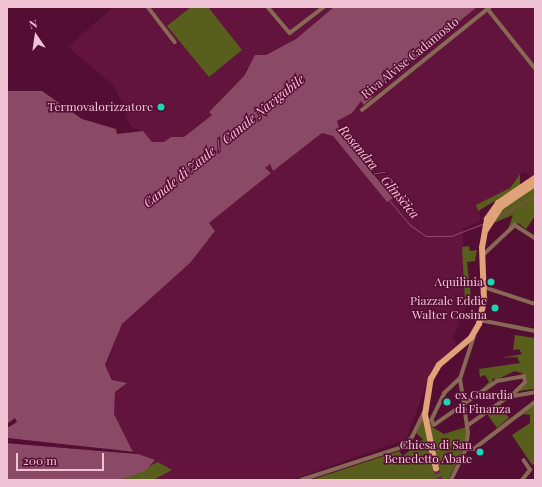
<!DOCTYPE html>
<html>
<head>
<meta charset="utf-8">
<style>
  body { margin:0 }
  #map { position:relative; width:542px; height:487px; overflow:hidden; background:#550e33; font-family:"Playfair Display",serif }
  div>[style] { position:absolute }
  .built>* { inset:0; background:#63143d }
  .green>* { inset:0; background:#585e1b }
  .water>* { inset:0; background:#8a4965 }
  .pier>* { inset:0; background:#550e33 }
  .stream>* { height:1px; margin:-0.5px; padding:0 0.5px; transform-origin:0.5px; border-radius:0.5px; background:#8a4965 }
  .primary-tunnel>* { height:5.5px; margin-top:-2.75px; transform-origin:0; background:repeating-linear-gradient(90deg,#6c294b 0 5.5px,transparent 0 8.5px) }
  .minor>* { height:3.5px; margin:-1.75px; padding:0 1.75px; transform-origin:1.75px; border-radius:1.75px; background:#886956 }
  .tertiary>* { height:4px; margin:-2px; padding:0 2px; transform-origin:2px; border-radius:2px; background:#886956 }
  .primary>* { height:5.5px; margin:-2.75px; padding:0 2.75px; transform-origin:2.75px; border-radius:2.75px; background:#e0a279 }
  .dots>* { width:11px; height:11px; translate:-50% -50%; box-sizing:border-box; border:2px solid #550e33; border-radius:50% }
  span { translate:-50% -50%; white-space:nowrap; text-align:center; line-height:1.15; -webkit-text-stroke:3px #550e33; paint-order:stroke }
  .street-label { font-size:12px; color:#efc3d3 }
  .poi-label { font-size:12px; color:#efc3d3 }
  .right { translate:-100% -50%; text-align:right }
  .left { translate:0 -50%; text-align:left }
  .water-label { font-size:13px; color:#fdc1d7; font-style:italic }
  .frame { position:absolute; inset:0; border:8px solid #efc3d3; pointer-events:none }
  .north { position:absolute; left:16px; top:16px; width:40px; height:40px; -webkit-text-stroke:3px #550e33; paint-order:stroke; rotate:347deg; font-size:11px; font-weight:700; line-height:16px; text-align:center; color:#efc3d3 }
  .north::after { content:''; display:block; margin:auto; width:14px; height:18px; background:#efc3d3; clip-path:polygon(50% 0,100% 100%,50% 72%,0 100%) }
  .scale { position:absolute; left:16px; top:453px; width:88px; height:18px; box-sizing:border-box; border:2px solid #efc3d3; border-top:0; padding-left:5px; font-size:12px; line-height:14px; white-space:nowrap; color:#efc3d3; -webkit-text-stroke:3px #550e33; paint-order:stroke }
</style>
</head>
<body>
<div id="map">
  <div class="built">
    <i style="clip-path:polygon(113px 7px,334px 7px,296px 39px,263px 56px,245px 69px,244px 76px,209px 111px,212px 115px,184px 137px,171px 137px,164px 142px,152px 142px,143px 131px,130px 126px,124px 111px,126px 109px,113px 85px,68px 47px)"></i>
    <i style="clip-path:polygon(477px 7px,535px 7px,535px 174px,530px 176px,524px 172px,518px 176px,510px 188px,480px 209px,480px 221px,463px 229px,465px 310px,453px 338px,456px 345px,432px 369px,406px 439px,292px 480px,120px 480px,135px 456px,7px 443px,7px 438px,134px 453px,114px 414px,115px 392px,126px 383px,114px 381px,106px 367px,122px 324px,190px 263px,215px 231px,209px 223px,267px 171px,264px 168px,270px 164px,273px 171px,322px 133px,333px 136px,387px 202px,388px 189px,341px 135px,337px 121px,351px 113px,361px 101px,364px 104px,373px 97px,370px 94px)"></i>
  </div>
  <div class="green">
    <i style="clip-path:polygon(191px 7px,208px 7px,242px 50px,209px 77px,167px 26px)"></i>
    <i style="clip-path:polygon(520px 174px,520px 186px,478px 211px,476px 205px,510px 188px)"></i>
    <i style="clip-path:polygon(535px 187px,535px 216px,526px 229px,518px 223px,508px 229px,513px 215px,491px 224px,503px 208px)"></i>
    <i style="clip-path:polygon(469px 246px,470px 251px,477px 250px,475px 261px,467px 262px,472px 306px,465px 302px,462px 247px)"></i>
    <i style="clip-path:polygon(515px 335px,535px 338px,535px 389px,518px 391px,528px 382px,524px 374px,515px 371px,496px 380px,493px 378px,492px 383px,481px 390px,489px 382px,485px 375px,480px 377px,479px 369px,520px 363px,517px 357px,501px 358px,522px 354px,519px 349px,513px 350px)"></i>
    <i style="clip-path:polygon(535px 403px,535px 463px,532px 465px,512px 435px,530px 423px,530px 415px,524px 414px,505px 425px)"></i>
    <i style="clip-path:polygon(499px 405px,509px 418px,497px 428px,487px 414px)"></i>
    <i style="clip-path:polygon(423px 416px,434px 470px,439px 468px,427px 416px,432px 427px,444px 434px,466px 427px,466px 444px,448px 480px,311px 480px,399px 451px,403px 456px,423px 439px,416px 433px)"></i>
    <i style="clip-path:polygon(158px 462px,172px 470px,153px 480px,120px 480px)"></i>
  </div>
  <div class="water">
    <i style="clip-path:polygon(334px 7px,477px 7px,370px 94px,373px 97px,364px 105px,361px 101px,352px 113px,337px 121px,341px 135px,393px 198px,387px 202px,333px 136px,322px 133px,273px 171px,270px 164px,265px 168px,271px 173px,209px 223px,215px 231px,190px 263px,122px 324px,105px 365px,112px 380px,127px 383px,115px 392px,114px 414px,134px 454px,7px 438px,7px 428px,17px 422px,15px 418px,7px 424px,7px 91px,42px 91px,82px 119px,116px 129px,117px 134px,143px 131px,152px 142px,164px 142px,171px 137px,184px 137px,212px 115px,209px 112px,244px 76px,255px 55px,266px 55px,296px 39px)"></i>
    <i style="clip-path:polygon(7px 443px,138px 454px,155px 460px,146px 470px,120px 480px,7px 480px)"></i>
  </div>
  <div class="pier">
    <i style="clip-path:polygon(7px 438px,136px 452px,137px 454px,7px 443px,11px 441px)"></i>
  </div>
  <div class="stream">
    <i style="left:389px;top:200px;width:33px;rotate:50deg"></i>
    <i style="left:410px;top:225px;width:19px;rotate:35deg"></i>
    <i style="left:426px;top:236px;width:25px"></i>
    <i style="left:451px;top:236px;width:34px;rotate:-21deg"></i>
    <i style="left:497px;top:217px;width:43px;rotate:-28.9deg"></i>
  </div>
  <div class="primary-tunnel">
    <i style="left:436px;top:469px;width:12px;rotate:70deg"></i>
  </div>
  <div class="minor">
    <i style="left:148px;top:7px;width:44px;rotate:52.4deg"></i>
    <i style="left:268px;top:7px;width:34px;rotate:50deg"></i>
    <i style="left:290px;top:33px;width:43px;rotate:-37.4deg"></i>
    <i style="left:488px;top:9px;width:75px;rotate:51.5deg"></i>
    <i style="left:362px;top:110px;width:164px;rotate:-38.8deg"></i>
    <i style="left:482px;top:256px;width:45px;rotate:-43.2deg"></i>
    <i style="left:515px;top:225px;width:24px;rotate:33deg"></i>
    <i style="left:484px;top:287px;width:54px;rotate:18.4deg"></i>
    <i style="left:480px;top:320px;width:56px;rotate:11.3deg"></i>
    <i style="left:460px;top:379px;width:21px;rotate:137deg"></i>
    <i style="left:445px;top:393px;width:30px;rotate:116deg"></i>
    <i style="left:432px;top:420px;width:5px;rotate:68deg"></i>
    <i style="left:434px;top:425px;width:77px;rotate:-34.9deg"></i>
    <i style="left:497px;top:381px;width:27px;rotate:-10deg"></i>
    <i style="left:524px;top:376px;width:6px;rotate:72deg"></i>
    <i style="left:526px;top:382px;width:16px;rotate:135deg"></i>
    <i style="left:467px;top:426px;width:50px;rotate:-35.3deg"></i>
    <i style="left:508px;top:397px;width:27px;rotate:-10deg"></i>
    <i style="left:466px;top:449px;width:8px"></i>
    <i style="left:474px;top:449px;width:77px;rotate:-37.6deg"></i>
    <i style="left:451px;top:480px;width:34px;rotate:-64deg"></i>
    <i style="left:466px;top:449px;width:16px;rotate:-83deg"></i>
    <i style="left:468px;top:433px;width:55px;rotate:-98.4deg"></i>
    <i style="left:460px;top:379px;width:45px;rotate:-72deg"></i>
    <i style="left:522px;top:480px;width:13px;rotate:-51deg"></i>
    <i style="left:530px;top:470px;width:11px;rotate:-124deg"></i>
  </div>
  <div class="tertiary">
    <i style="left:301px;top:480px;width:106px;rotate:-18.1deg"></i>
    <i style="left:402px;top:447px;width:14px;rotate:-45deg"></i>
    <i style="left:412px;top:437px;width:30px;rotate:-64deg"></i>
  </div>
  <div class="primary">
    <i style="left:486px;top:230px;width:27px;rotate:-57deg"></i>
    <i style="left:501px;top:207px;width:41px;rotate:-34.1deg"></i>
    <i style="left:436px;top:469px;width:55px;rotate:-101.5deg"></i>
    <i style="left:425px;top:415px;width:36px;rotate:-81deg"></i>
    <i style="left:431px;top:379px;width:16px;rotate:-60deg"></i>
    <i style="left:439px;top:365px;width:42px;rotate:-40.2deg"></i>
    <i style="left:471px;top:338px;width:16px;rotate:-60deg"></i>
    <i style="left:479px;top:324px;width:25px;rotate:-78deg"></i>
    <i style="left:484px;top:300px;width:52px;rotate:-92.2deg"></i>
    <i style="left:482px;top:248px;width:29px;rotate:-80deg"></i>
    <i style="left:487px;top:219px;width:19px;rotate:-55deg"></i>
    <i style="left:498px;top:203px;width:45px;rotate:-34deg"></i>
  </div>
  <div class="dots">
    <i style="left:161px;top:107px;background:#1dd5b1"></i>
    <i style="left:491px;top:282px;background:#1dd5b1"></i>
    <i style="left:495px;top:308px;background:#1dd5b1"></i>
    <i style="left:447px;top:402px;background:#1dd5b1"></i>
    <i style="left:480px;top:452px;background:#1dd5b1"></i>
  </div>
  <div class="street-label">
    <span style="left:410px;top:58px;rotate:-39deg">Riva Alvise Cadamosto</span>
  </div>
  <div class="poi-label">
    <span class="right" style="left:153px;top:107px">Termovalorizzatore</span>
    <span class="right" style="left:483px;top:282px">Aquilinia</span>
    <span class="right" style="left:487px;top:308px">Piazzale Eddie<br>Walter Cosina</span>
    <span class="left" style="left:455px;top:402px">ex Guardia<br>di Finanza</span>
    <span class="right" style="left:472px;top:452px">Chiesa di San<br>Benedetto Abate</span>
  </div>
  <div class="water-label">
    <span style="left:224px;top:141px;rotate:-39deg">Canale di Zaule / Canale Navigabile</span>
    <span style="left:379px;top:172px;rotate:50deg">Rosandra / Glinščica</span>
  </div>
  <div class="frame"></div>
  <div class="north">N</div>
  <div class="scale">200 m</div>
</div>
</body>
</html>
